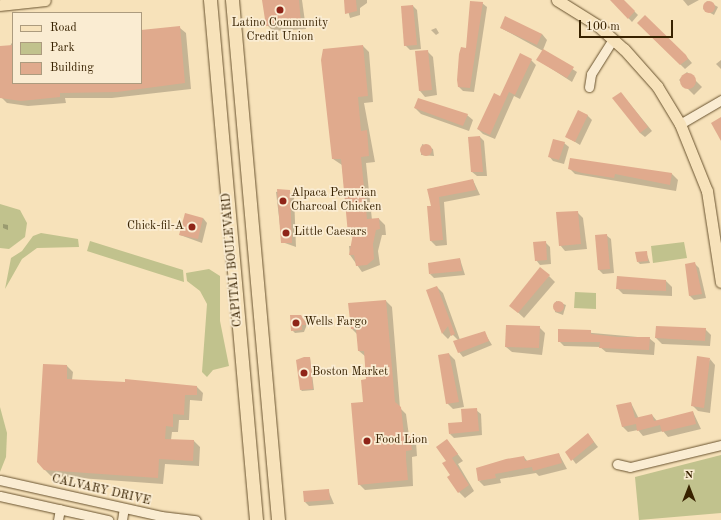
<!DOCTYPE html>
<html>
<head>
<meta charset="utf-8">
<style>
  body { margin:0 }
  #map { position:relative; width:721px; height:520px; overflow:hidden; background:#f7e2ba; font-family:"Old Standard TT",serif }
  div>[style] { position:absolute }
  .green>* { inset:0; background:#c1c28d }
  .shadow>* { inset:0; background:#0003 }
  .building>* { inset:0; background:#e0aa8d }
  .round { border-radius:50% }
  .roads { filter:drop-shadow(0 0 1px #68522e) drop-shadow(0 0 1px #68522e) }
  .minor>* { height:9px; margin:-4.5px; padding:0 4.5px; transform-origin:4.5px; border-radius:4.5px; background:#faecd2 }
  .major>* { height:11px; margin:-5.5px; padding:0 5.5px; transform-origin:5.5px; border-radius:5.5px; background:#f7e2ba }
  .highway>* { height:13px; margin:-6.5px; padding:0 6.5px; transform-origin:6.5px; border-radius:6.5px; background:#f7e2ba }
  .dots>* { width:11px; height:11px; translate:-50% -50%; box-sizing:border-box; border:2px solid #faecd2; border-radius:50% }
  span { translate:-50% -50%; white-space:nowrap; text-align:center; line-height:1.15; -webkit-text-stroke:3.5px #faecd2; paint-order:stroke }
  .poi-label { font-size:12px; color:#382200 }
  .left { translate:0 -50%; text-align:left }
  .right { translate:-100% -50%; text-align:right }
  .street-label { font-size:12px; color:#382200 }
  .legend { position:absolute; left:12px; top:12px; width:130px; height:72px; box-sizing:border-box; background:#faecd2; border:1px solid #ac9b7e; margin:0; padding:5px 7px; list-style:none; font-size:12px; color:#382200 }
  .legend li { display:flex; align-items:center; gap:8px; height:20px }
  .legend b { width:20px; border:1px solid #ac9b7e }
  .north { position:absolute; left:669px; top:468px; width:40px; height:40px; -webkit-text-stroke:3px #faecd2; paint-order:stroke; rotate:0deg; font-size:11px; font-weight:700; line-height:16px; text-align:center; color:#382200 }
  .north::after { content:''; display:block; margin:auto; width:14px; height:18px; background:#382200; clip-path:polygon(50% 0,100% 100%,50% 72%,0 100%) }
  .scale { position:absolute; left:579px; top:20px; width:94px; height:18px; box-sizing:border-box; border:2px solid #382200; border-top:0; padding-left:5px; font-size:12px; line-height:14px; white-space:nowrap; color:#382200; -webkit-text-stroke:3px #faecd2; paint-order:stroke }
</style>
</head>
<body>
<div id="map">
  <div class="green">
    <i style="clip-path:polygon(0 204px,20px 210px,27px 223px,25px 237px,9px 249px,0 248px)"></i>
    <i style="clip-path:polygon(41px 233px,78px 239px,79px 247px,37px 248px,22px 259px,5px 289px,11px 258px,22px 251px,33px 236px)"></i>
    <i style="clip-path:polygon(90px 241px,183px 270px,184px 282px,87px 251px)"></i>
    <i style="clip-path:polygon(684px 242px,687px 258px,653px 263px,651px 246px)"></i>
    <i style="clip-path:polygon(209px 269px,220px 276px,220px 321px,229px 366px,213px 370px,207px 377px,202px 372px,207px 304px,200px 291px,187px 281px,186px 273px)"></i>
    <i style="clip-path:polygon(575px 292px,596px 293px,596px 309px,574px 308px)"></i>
    <i style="clip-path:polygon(0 407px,7px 433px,6px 457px,0 472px)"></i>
    <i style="clip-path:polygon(721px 455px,721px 513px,639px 520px,635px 477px)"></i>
  </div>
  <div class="shadow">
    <i style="clip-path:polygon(263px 0,302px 0,306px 29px,273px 31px,267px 25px)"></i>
    <i style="clip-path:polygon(345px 0,367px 0,367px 3px,360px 8px,360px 15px,350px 18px)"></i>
    <i style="clip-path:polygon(612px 0,623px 0,638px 15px,632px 22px)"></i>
    <i style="clip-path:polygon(683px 0,699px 0,688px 6px)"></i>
    <i style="clip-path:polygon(707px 1px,718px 7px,714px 15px,703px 9px)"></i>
    <i style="clip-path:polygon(482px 3px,487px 7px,474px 92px,463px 91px,459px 87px,467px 49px)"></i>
    <i style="clip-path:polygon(413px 6px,417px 10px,421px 49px,410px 50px,405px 45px)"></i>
    <i style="clip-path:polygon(638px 23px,686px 56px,692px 63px,685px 69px)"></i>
    <i style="clip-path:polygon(180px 28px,186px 33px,191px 89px,112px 98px,65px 98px,66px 103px,28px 106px,7px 103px,1px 97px,0 47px,10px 46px,13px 41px,13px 83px,141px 83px,141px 31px)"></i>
    <i style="clip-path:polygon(436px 28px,439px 33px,436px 35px,431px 30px)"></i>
    <i style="clip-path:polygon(501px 28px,542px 34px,547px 40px,543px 50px,577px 72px,572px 82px,538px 60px,543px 51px)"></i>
    <i style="clip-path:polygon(363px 46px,369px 52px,373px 102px,364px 103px,375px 162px,366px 163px,372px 220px,379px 219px,385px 225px,386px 235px,382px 235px,378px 251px,380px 265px,362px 272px,350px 255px,349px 246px,355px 246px,354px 239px,349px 234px,342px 165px,333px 159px,322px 60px)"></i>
    <i style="clip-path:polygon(427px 51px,433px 57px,437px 95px,425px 97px,420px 91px)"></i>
    <i style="clip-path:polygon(531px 60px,536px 65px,520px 99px,514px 96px,495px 139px,483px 134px,478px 129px)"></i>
    <i style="clip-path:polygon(721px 60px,721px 69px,716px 64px)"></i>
    <i style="clip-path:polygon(687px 72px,702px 87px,694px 95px,679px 80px)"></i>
    <i style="clip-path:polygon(621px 93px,652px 131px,645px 137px,640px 133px)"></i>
    <i style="clip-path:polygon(415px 108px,467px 115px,473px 120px,469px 131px,421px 114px)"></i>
    <i style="clip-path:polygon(587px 115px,592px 120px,580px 145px,567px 137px)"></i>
    <i style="clip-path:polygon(480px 137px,484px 141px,487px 176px,477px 176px,472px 172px)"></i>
    <i style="clip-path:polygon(564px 143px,569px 147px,564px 164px,553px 161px,549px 156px)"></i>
    <i style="clip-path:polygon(422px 144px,433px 149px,434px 156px,421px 155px)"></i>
    <i style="clip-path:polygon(569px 168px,672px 174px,678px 180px,676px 191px,575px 174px)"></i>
    <i style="clip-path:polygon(473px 180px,480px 195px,444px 202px,447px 245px,436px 246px,431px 241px,432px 207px,429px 189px)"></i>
    <i style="clip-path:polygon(284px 190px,294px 196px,296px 247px,282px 242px,276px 192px)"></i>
    <i style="clip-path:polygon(577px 212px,583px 218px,587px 249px,565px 251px,560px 245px)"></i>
    <i style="clip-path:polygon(203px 218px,207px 223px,202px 243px,180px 235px)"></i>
    <i style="clip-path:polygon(3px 224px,8px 225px,8px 230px,3px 228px)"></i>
    <i style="clip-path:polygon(606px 235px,611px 239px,614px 273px,603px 274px,599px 270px,596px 236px)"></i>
    <i style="clip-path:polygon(545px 242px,550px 247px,551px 264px,540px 265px,536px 260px)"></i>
    <i style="clip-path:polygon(646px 252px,650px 263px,640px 264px,638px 262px)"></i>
    <i style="clip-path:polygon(460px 259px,465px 275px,434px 278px,430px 274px)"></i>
    <i style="clip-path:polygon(695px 264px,699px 268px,706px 298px,694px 300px,690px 296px)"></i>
    <i style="clip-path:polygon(549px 276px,555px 282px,524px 318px,511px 306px)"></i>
    <i style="clip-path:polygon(618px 277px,666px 281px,672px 287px,672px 296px,623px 294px,617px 288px)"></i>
    <i style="clip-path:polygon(437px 287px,443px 293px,460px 340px,484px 332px,492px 345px,463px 357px,459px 352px,458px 340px,452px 334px,448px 339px,443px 334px,428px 290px)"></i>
    <i style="clip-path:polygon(386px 301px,392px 307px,400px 408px,406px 414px,409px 436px,416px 442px,417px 456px,412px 457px,413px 486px,365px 490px,359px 484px,368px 380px,366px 357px,359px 351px,358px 335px,352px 329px)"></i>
    <i style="clip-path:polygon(556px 301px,566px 305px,563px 315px,555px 312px)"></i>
    <i style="clip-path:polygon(303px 320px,308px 322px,304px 332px,295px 333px,292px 330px)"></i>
    <i style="clip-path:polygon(539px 327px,545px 333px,542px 355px,512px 352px,506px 347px)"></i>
    <i style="clip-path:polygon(705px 329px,711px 335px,710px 346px,662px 344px,656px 338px)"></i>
    <i style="clip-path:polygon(559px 330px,649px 338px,655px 343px,654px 355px,606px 352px,600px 347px,564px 346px,559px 341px)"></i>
    <i style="clip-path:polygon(449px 354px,455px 360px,464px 407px,453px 409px,447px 403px)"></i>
    <i style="clip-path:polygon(310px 358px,314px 390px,302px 391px,301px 390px)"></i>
    <i style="clip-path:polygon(710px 359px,715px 365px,710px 413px,698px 411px,692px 405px)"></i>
    <i style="clip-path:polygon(67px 366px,73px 372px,72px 380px,197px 387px,203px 393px,202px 401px,190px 400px,189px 420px,179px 420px,178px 432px,172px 432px,171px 440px,194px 441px,200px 447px,199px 466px,165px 464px,163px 484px,51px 476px,44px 469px)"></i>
    <i style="clip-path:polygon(631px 403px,639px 419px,652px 415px,657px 421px,693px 412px,701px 429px,668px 437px,663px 431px,643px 436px,638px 430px,628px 432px,622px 426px)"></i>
    <i style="clip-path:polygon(476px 410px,481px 414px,482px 435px,454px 438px,450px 434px)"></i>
    <i style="clip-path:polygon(588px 434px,598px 447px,576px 464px,567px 452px)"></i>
    <i style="clip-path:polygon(447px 440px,463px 461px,458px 464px,474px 491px,465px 498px,459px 492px,447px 461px)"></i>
    <i style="clip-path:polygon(559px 454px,567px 469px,539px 476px,536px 473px,500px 479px,501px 483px,484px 486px,479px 481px,524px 457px,528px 462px)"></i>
    <i style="clip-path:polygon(328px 490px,334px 504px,309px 506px,305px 502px)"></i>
  </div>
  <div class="building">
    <i style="clip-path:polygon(262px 0,299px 0,301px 23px,266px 26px)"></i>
    <i style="clip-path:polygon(344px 0,356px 0,357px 11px,345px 14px)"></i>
    <i style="clip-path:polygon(610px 0,624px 0,635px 11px,628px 19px)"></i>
    <i style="clip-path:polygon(470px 1px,483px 2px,470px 88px,458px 87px,457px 80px,459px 54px,461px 47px,466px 48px)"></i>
    <i class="round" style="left:703px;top:1px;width:12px;height:12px"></i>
    <i style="clip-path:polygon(413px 5px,417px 45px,404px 46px,401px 6px)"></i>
    <i style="clip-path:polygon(645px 15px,686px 55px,688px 59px,680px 65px,637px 23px)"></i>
    <i style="clip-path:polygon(505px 16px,542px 34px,537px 45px,500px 28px)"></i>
    <i style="clip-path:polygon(180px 26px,185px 83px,117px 92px,60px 93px,60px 97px,21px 101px,0 98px,0 46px,13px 45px,13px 83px,141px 83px,141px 30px)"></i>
    <i style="clip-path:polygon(363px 45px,368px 96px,358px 97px,361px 131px,367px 130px,369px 156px,361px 157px,367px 219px,379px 218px,380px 229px,376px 230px,373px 244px,374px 259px,367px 265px,356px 266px,354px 255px,349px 255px,353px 234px,348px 234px,341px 159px,332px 159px,321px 60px,323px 49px)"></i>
    <i style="clip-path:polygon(543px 49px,574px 67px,567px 78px,536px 60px)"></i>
    <i style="clip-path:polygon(428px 50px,432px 90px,419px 91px,415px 51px)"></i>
    <i style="clip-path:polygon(520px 53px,532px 59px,515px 95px,509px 92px,490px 135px,477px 129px,494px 93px,500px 96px)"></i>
    <i class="round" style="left:680px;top:73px;width:16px;height:16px"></i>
    <i style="clip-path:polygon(621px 92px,648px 127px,640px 133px,612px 98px)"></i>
    <i style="clip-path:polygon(418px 98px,468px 114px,463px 126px,414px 108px)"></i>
    <i style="clip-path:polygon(578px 110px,588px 115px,575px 142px,565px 137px)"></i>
    <i style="clip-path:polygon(721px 117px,721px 141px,711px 123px)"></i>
    <i style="clip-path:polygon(480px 136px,483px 172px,471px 172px,468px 137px)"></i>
    <i style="clip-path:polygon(553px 139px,565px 142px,559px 160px,548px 157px)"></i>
    <i class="round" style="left:420px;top:144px;width:12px;height:12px"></i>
    <i style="clip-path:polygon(570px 158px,672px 173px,670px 185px,615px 174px,614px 178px,582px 173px,568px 169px)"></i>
    <i style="clip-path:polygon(473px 179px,476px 190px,439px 197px,443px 240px,430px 241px,427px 206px,431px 206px,427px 189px)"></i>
    <i style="clip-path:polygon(277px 189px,290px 190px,292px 243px,281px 243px)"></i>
    <i style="clip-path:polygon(578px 211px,581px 244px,559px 246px,556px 212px)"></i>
    <i style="clip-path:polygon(185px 213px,203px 218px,198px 239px,179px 235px)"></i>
    <i style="clip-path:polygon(607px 234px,610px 269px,598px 270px,595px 235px)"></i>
    <i style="clip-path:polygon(546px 241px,547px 260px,535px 261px,533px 242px)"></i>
    <i style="clip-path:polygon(647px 251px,648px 261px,637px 262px,635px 252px)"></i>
    <i style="clip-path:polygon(460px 258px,462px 271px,429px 274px,428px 263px)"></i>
    <i style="clip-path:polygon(695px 262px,702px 294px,689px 296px,685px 264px)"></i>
    <i style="clip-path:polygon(540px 267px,550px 275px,518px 313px,509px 306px)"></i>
    <i style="clip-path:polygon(617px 276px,666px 280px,666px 291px,616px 289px)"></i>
    <i style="clip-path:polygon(437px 286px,455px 334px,451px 336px,448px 326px,442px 334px,426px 290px)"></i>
    <i style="clip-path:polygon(386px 300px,395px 402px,401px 407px,404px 435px,410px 435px,412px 450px,406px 451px,406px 459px,408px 480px,358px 485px,351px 403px,363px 402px,361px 380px,366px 379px,364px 351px,358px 351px,356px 329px,351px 329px,348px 303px)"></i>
    <i class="round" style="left:552.5px;top:300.5px;width:11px;height:11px"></i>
    <i style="clip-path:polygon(290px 315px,301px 315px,307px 325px,302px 325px,302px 330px,291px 331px)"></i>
    <i style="clip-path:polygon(506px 325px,540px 326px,539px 348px,505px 347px)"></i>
    <i style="clip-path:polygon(656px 326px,706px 328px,705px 341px,655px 338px)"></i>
    <i style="clip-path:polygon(558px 329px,591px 330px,591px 334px,618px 337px,650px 337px,649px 350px,599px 348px,600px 342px,558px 342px)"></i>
    <i style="clip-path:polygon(485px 331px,489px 341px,458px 353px,453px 341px)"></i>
    <i style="clip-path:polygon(449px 353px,459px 402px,446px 404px,438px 355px)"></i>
    <i style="clip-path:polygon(697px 356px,710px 358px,704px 408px,691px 406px)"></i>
    <i style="clip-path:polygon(304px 357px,310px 357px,313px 389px,300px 390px,296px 360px)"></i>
    <i style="clip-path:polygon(43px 364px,67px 365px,67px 379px,125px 382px,125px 379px,197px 386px,197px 395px,185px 395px,184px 415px,173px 414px,173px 427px,166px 426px,165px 439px,194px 440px,193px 461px,159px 459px,158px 478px,44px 470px,37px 462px)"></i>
    <i style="clip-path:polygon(631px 402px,635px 418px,652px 414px,654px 421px,693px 411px,696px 424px,662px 432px,660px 425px,637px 431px,636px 424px,622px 427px,616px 405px)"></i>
    <i style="clip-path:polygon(477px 408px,479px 431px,449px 434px,448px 423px,462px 422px,461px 409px)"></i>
    <i style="clip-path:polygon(588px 433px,594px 442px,571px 461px,565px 452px)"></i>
    <i style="clip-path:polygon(447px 439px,458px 454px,452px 458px,469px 485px,458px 493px,447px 477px,450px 475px,442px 463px,446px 461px,436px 447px)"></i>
    <i style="clip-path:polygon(559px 453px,562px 463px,533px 471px,532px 467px,495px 474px,496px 478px,478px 481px,476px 468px,506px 459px,524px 456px,525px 461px)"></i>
    <i style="clip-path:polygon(329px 489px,330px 500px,304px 502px,303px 491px)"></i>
  </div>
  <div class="roads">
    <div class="minor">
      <i style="left:589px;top:87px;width:13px;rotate:-81deg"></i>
      <i style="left:591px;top:74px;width:41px;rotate:-57.8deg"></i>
      <i style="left:680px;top:124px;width:48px;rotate:-30.3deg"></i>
      <i style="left:617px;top:464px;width:13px;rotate:13deg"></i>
      <i style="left:630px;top:467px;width:94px;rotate:-13.6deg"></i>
      <i style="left:0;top:480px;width:165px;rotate:12.6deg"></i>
      <i style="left:161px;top:516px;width:35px;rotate:7deg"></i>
      <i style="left:0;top:496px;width:111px;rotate:12.5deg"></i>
      <i style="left:58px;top:520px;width:11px;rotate:-80deg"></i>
      <i style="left:122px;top:520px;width:12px;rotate:-81deg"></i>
    </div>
    <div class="major">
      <i style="left:557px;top:0;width:47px;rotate:32deg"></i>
      <i style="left:597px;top:25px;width:36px;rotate:42deg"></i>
      <i style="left:624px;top:49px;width:50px;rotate:48.3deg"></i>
      <i style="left:657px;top:86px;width:44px;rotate:58.8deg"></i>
      <i style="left:680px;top:124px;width:72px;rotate:68.1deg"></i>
      <i style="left:707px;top:191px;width:92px;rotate:81.3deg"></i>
      <i style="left:0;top:5px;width:45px;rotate:-6.3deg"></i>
    </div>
    <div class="highway">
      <i style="left:210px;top:0;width:522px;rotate:84.94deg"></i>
      <i style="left:232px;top:0;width:522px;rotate:84.94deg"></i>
    </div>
  </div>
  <div class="dots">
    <i style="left:280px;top:10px;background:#8f2418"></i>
    <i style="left:283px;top:201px;background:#8f2418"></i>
    <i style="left:192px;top:227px;background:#8f2418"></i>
    <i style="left:286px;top:233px;background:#8f2418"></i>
    <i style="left:296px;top:323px;background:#8f2418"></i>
    <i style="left:304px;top:373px;background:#8f2418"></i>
    <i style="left:367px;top:441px;background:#8f2418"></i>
  </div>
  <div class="poi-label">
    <span style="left:280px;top:31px">Latino Community<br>Credit Union</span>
    <span class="left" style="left:291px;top:201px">Alpaca Peruvian<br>Charcoal Chicken</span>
    <span class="right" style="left:184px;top:227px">Chick-fil-A</span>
    <span class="left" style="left:294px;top:233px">Little Caesars</span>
    <span class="left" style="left:304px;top:323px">Wells Fargo</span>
    <span class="left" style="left:312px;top:373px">Boston Market</span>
    <span class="left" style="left:375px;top:441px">Food Lion</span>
  </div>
  <div class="street-label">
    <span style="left:233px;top:260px;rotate:-95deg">CAPITAL BOULEVARD</span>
    <span style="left:101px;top:491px;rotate:13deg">CALVARY DRIVE</span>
  </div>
  <ul class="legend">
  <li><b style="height:5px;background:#f7e2ba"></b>Road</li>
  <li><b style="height:11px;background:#c1c28d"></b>Park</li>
  <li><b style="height:11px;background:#e0aa8d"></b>Building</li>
  </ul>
  <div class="north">N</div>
  <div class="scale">100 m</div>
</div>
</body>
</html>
